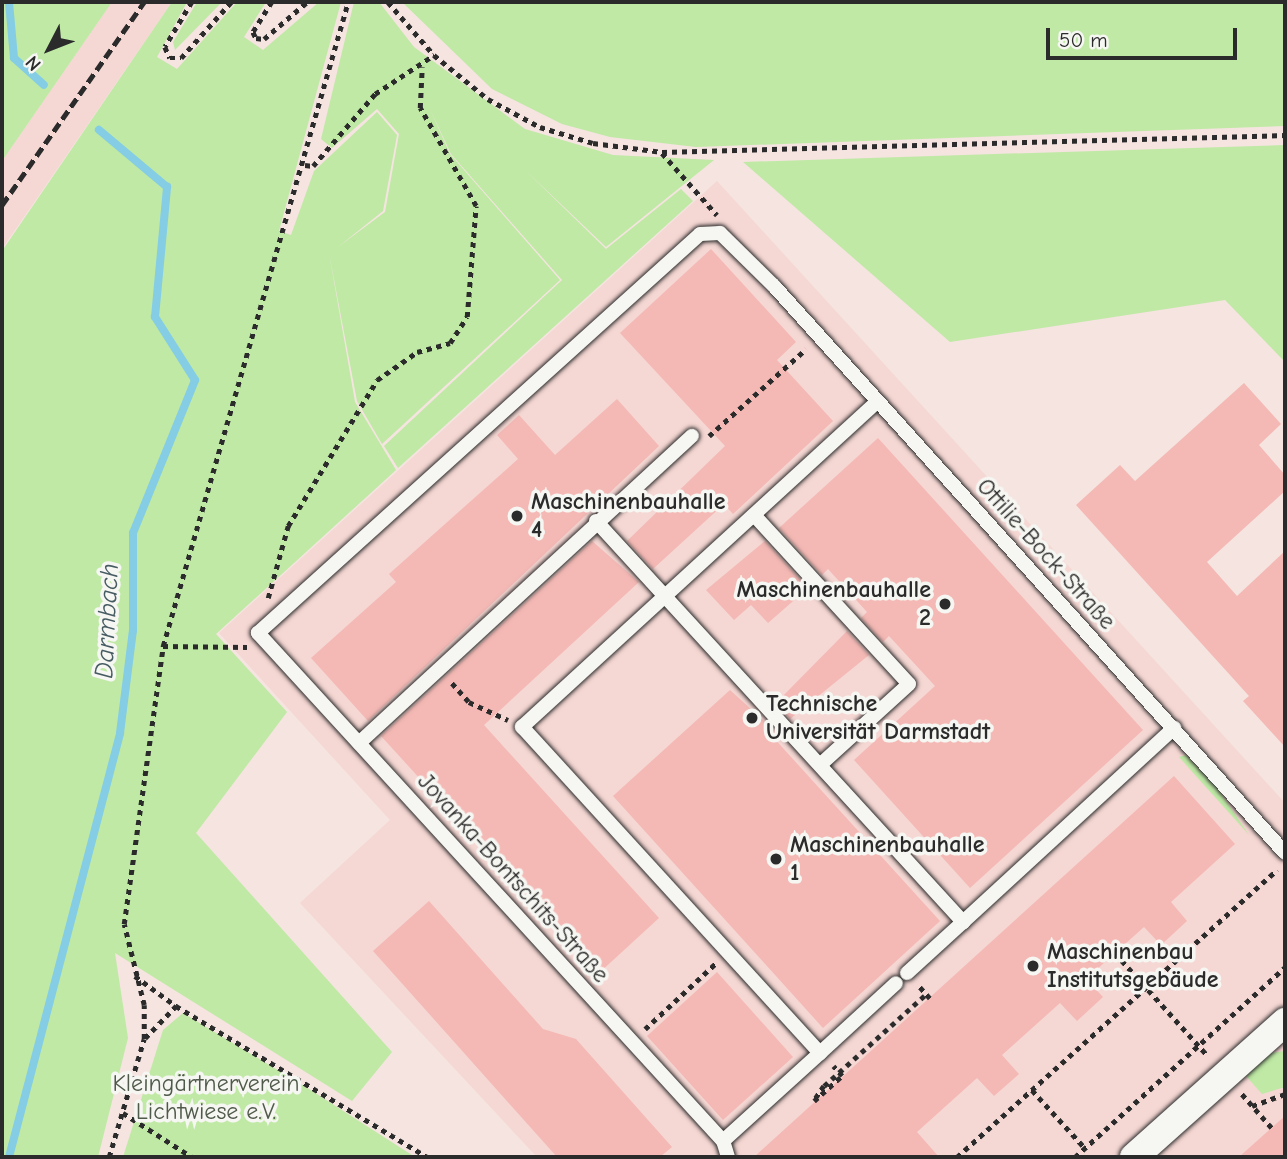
<!DOCTYPE html>
<html>
<head>
<meta charset="utf-8">
<style>
  body { margin:0 }
  #map { position:relative; width:1287px; height:1159px; overflow:hidden; background:#f5e4e0; font-family:"Comic Neue",sans-serif }
  div>[style] { position:absolute }
  .built>* { inset:0; background:#f5d7d3 }
  .green>* { inset:0; background:#bfe9a5 }
  .stream>* { height:8px; margin:-4px; padding:0 4px; transform-origin:4px; border-radius:4px; background:#84cde4 }
  .building>* { inset:0; background:#f4b9b5 }
  .path>* { height:4.5px; margin-top:-2.25px; transform-origin:0; background:repeating-linear-gradient(90deg,#2b2b2b 0 5px,transparent 0 10px) }
  .roads { filter:drop-shadow(0 0 2px #2b2b2b) drop-shadow(0 0 2px #2b2b2b) }
  .service>* { height:14px; margin:-7px; padding:0 7px; transform-origin:7px; border-radius:7px; background:#f6f6f2 }
  .minor>* { height:28px; margin:-14px; padding:0 14px; transform-origin:14px; border-radius:14px; background:#f6f6f2 }
  .rail>* { height:5px; margin-top:-2.5px; transform-origin:0; background:repeating-linear-gradient(90deg,#2b2b2b 0 10px,transparent 0 15px) }
  .path-bridge>* { height:4.5px; margin-top:-2.25px; transform-origin:0; background:repeating-linear-gradient(90deg,#2b2b2b 0 5px,transparent 0 10px) }
  .dots>* { width:19px; height:19px; translate:-50% -50%; box-sizing:border-box; border:4px solid #f6f6f2; border-radius:50% }
  span { translate:-50% -50%; white-space:nowrap; text-align:center; line-height:1.15; -webkit-text-stroke:7px #f6f6f2; paint-order:stroke }
  .poi-label { font-size:24px; color:#2b2b2b; font-weight:700 }
  .left { translate:0 -50%; text-align:left }
  .right { translate:-100% -50%; text-align:right }
  .street-label { font-size:24px; color:#2b2b2b }
  .park-label { font-size:24px; color:#505a4a }
  .water-label { font-size:26px; color:#465c62; font-style:italic }
  .frame { position:absolute; inset:0; border:4px solid #2b2b2b; pointer-events:none }
  .north { position:absolute; left:14px; top:14px; width:70px; height:70px; -webkit-text-stroke:5px #f6f6f2; paint-order:stroke; rotate:228deg; font-size:19px; font-weight:700; line-height:28px; text-align:center; color:#2b2b2b }
  .north::after { content:''; display:block; margin:auto; width:24px; height:32px; background:#2b2b2b; clip-path:polygon(50% 0,100% 100%,50% 72%,0 100%) }
  .scale { position:absolute; left:1046px; top:28px; width:191px; height:32px; box-sizing:border-box; border:4px solid #2b2b2b; border-top:0; padding-left:9px; font-size:21px; line-height:24px; white-space:nowrap; color:#2b2b2b; -webkit-text-stroke:5px #f6f6f2; paint-order:stroke }
</style>
</head>
<body>
<div id="map">
  <div class="built">
    <i style="clip-path:polygon(112px 2px,172px 2px,2px 249px,2px 161px)"></i>
    <i style="clip-path:polygon(717px 181px,1285px 803px,1285px 1157px,537px 1157px,300px 903px,390px 820px,219px 633px)"></i>
  </div>
  <div class="green">
    <i style="clip-path:polygon(2px 2px,112px 2px,2px 161px)"></i>
    <i style="clip-path:polygon(172px 2px,187px 2px,157px 57px,177px 69px,237px 2px,266px 2px,244px 37px,263px 50px,319px 2px,341px 2px,279px 231px,291px 235px,314px 171px,377px 112px,397px 135px,383px 211px,338px 247px,385px 212px,399px 134px,377px 109px,332px 148px,321px 139px,354px 2px,379px 2px,414px 47px,525px 129px,613px 155px,714px 160px,606px 247px,523px 168px,606px 249px,681px 189px,693px 201px,398px 468px,384px 446px,562px 280px,451px 154px,429px 107px,450px 154px,560px 280px,382px 444px,357px 401px,329px 253px,355px 402px,396px 470px,216px 634px,287px 712px,196px 833px,392px 1052px,352px 1101px,115px 953px,128px 1038px,98px 1157px,2px 1157px,2px 251px)"></i>
    <i style="clip-path:polygon(197px 2px,222px 2px,175px 50px,173px 42px)"></i>
    <i style="clip-path:polygon(402px 2px,1285px 2px,1285px 126px,696px 147px,610px 137px,562px 124px,492px 89px)"></i>
    <i style="clip-path:polygon(1285px 145px,1285px 362px,1225px 300px,950px 342px,743px 162px)"></i>
    <i style="clip-path:polygon(1186px 755px,1218px 789px,1249px 835px,1179px 757px)"></i>
    <i style="clip-path:polygon(183px 1013px,309px 1089px,415px 1157px,123px 1157px,163px 1030px)"></i>
    <i style="clip-path:polygon(1285px 1051px,1285px 1087px,1262px 1094px,1246px 1076px,1271px 1053px)"></i>
  </div>
  <div class="stream">
    <i style="left:9px;top:2px;width:56px;rotate:84.9deg"></i>
    <i style="left:14px;top:58px;width:40px;rotate:42deg"></i>
    <i style="left:9px;top:1157px;width:438px;rotate:-75.3deg"></i>
    <i style="left:120px;top:733px;width:104px;rotate:-82.8deg"></i>
    <i style="left:133px;top:630px;width:97px;rotate:-90deg"></i>
    <i style="left:133px;top:533px;width:165px;rotate:-67.9deg"></i>
    <i style="left:195px;top:380px;width:75px;rotate:-122.4deg"></i>
    <i style="left:155px;top:317px;width:131px;rotate:-84.7deg"></i>
    <i style="left:167px;top:187px;width:89px;rotate:-140deg"></i>
  </div>
  <div class="building">
    <i style="clip-path:polygon(711px 249px,796px 342px,777px 360px,833px 421px,733px 514px,724px 504px,653px 569px,627px 541px,725px 446px,620px 333px)"></i>
    <i style="clip-path:polygon(1244px 383px,1281px 424px,1259px 445px,1285px 475px,1285px 491px,1207px 562px,1237px 596px,1285px 551px,1285px 747px,1243px 701px,1249px 696px,1076px 505px,1120px 465px,1135px 481px)"></i>
    <i style="clip-path:polygon(617px 399px,659px 446px,368px 721px,311px 658px,396px 582px,389px 574px,518px 459px,497px 435px,519px 415px,555px 455px)"></i>
    <i style="clip-path:polygon(878px 438px,1143px 730px,970px 888px,854px 760px,935px 686px,889px 636px,883px 642px,861px 618px,867px 612px,828px 569px,822px 575px,779px 528px)"></i>
    <i style="clip-path:polygon(592px 541px,639px 582px,484px 725px,659px 918px,598px 974px,381px 736px)"></i>
    <i style="clip-path:polygon(765px 541px,808px 588px,768px 623px,751px 605px,734px 620px,706px 590px)"></i>
    <i style="clip-path:polygon(847px 631px,869px 655px,790px 719px,776px 703px)"></i>
    <i style="clip-path:polygon(730px 690px,776px 732px,772px 736px,940px 921px,823px 1028px,613px 796px)"></i>
    <i style="clip-path:polygon(1174px 776px,1235px 844px,1171px 902px,1187px 921px,1161px 945px,1144px 927px,1086px 979px,1103px 997px,1077px 1021px,1060px 1003px,1002px 1055px,1019px 1074px,994px 1096px,977px 1078px,917px 1132px,939px 1157px,754px 1157px)"></i>
    <i style="clip-path:polygon(429px 901px,543px 1029px,576px 1039px,672px 1147px,660px 1157px,557px 1157px,373px 951px)"></i>
    <i style="clip-path:polygon(717px 972px,793px 1057px,723px 1120px,647px 1036px)"></i>
    <i style="clip-path:polygon(1285px 1116px,1285px 1157px,1239px 1157px)"></i>
  </div>
  <div class="path">
    <i style="left:192px;top:2px;width:52px;rotate:121deg"></i>
    <i style="left:165px;top:47px;width:12px;rotate:66deg"></i>
    <i style="left:170px;top:58px;width:11px"></i>
    <i style="left:181px;top:58px;width:75px;rotate:-48.2deg"></i>
    <i style="left:272px;top:2px;width:36px;rotate:122deg"></i>
    <i style="left:253px;top:32px;width:7px;rotate:63deg"></i>
    <i style="left:256px;top:38px;width:8px;rotate:7deg"></i>
    <i style="left:264px;top:39px;width:57px;rotate:-40.7deg"></i>
    <i style="left:388px;top:2px;width:70px;rotate:49deg"></i>
    <i style="left:434px;top:55px;width:70px;rotate:39.2deg"></i>
    <i style="left:488px;top:99px;width:59px;rotate:28.3deg"></i>
    <i style="left:540px;top:127px;width:55px;rotate:16.8deg"></i>
    <i style="left:593px;top:143px;width:70px;rotate:7.4deg"></i>
    <i style="left:662px;top:152px;width:623px;rotate:-1.56deg"></i>
    <i style="left:662px;top:153px;width:83px;rotate:48.4deg"></i>
    <i style="left:305px;top:165px;width:8px;rotate:7deg"></i>
    <i style="left:313px;top:166px;width:95px;rotate:-49.3deg"></i>
    <i style="left:375px;top:94px;width:71px;rotate:-33.5deg"></i>
    <i style="left:709px;top:436px;width:130px;rotate:-41.9deg"></i>
    <i style="left:268px;top:598px;width:75px;rotate:-74.5deg"></i>
    <i style="left:288px;top:526px;width:171px;rotate:-58.6deg"></i>
    <i style="left:377px;top:380px;width:49px;rotate:-35deg"></i>
    <i style="left:417px;top:352px;width:34px;rotate:-15deg"></i>
    <i style="left:450px;top:343px;width:31px;rotate:-57deg"></i>
    <i style="left:467px;top:317px;width:111px;rotate:-85.4deg"></i>
    <i style="left:476px;top:206px;width:113px;rotate:-119.7deg"></i>
    <i style="left:420px;top:108px;width:41px;rotate:-87.2deg"></i>
    <i style="left:163px;top:646px;width:84px;rotate:0.7deg"></i>
    <i style="left:452px;top:683px;width:25px;rotate:48deg"></i>
    <i style="left:469px;top:702px;width:43px;rotate:24.8deg"></i>
    <i style="left:1115px;top:953px;width:139px;rotate:47.9deg"></i>
    <i style="left:135px;top:976px;width:51px;rotate:36.2deg"></i>
    <i style="left:920px;top:987px;width:15px;rotate:48deg"></i>
    <i style="left:645px;top:1029px;width:97px;rotate:-42.9deg"></i>
    <i style="left:145px;top:1038px;width:45px;rotate:-45.9deg"></i>
    <i style="left:176px;top:1006px;width:293px;rotate:31deg"></i>
    <i style="left:824px;top:1086px;width:18px;rotate:124deg"></i>
    <i style="left:814px;top:1101px;width:38px;rotate:-42deg"></i>
    <i style="left:842px;top:1076px;width:13px;rotate:-132deg"></i>
    <i style="left:1032px;top:1090px;width:79px;rotate:47.6deg"></i>
    <i style="left:1242px;top:1094px;width:45px;rotate:48.6deg"></i>
    <i style="left:1252px;top:1106px;width:35px;rotate:-20deg"></i>
    <i style="left:123px;top:1113px;width:82px;rotate:32.5deg"></i>
    <i style="left:109px;top:1157px;width:123px;rotate:-73.5deg"></i>
    <i style="left:144px;top:1039px;width:34px;rotate:-90deg"></i>
    <i style="left:144px;top:1005px;width:83px;rotate:-103.9deg"></i>
    <i style="left:124px;top:924px;width:281px;rotate:-82deg"></i>
    <i style="left:163px;top:646px;width:670px;rotate:-73.97deg"></i>
    <i style="left:957px;top:1157px;width:430px;rotate:-41.9deg"></i>
    <i style="left:1075px;top:1157px;width:283px;rotate:-42.1deg"></i>
  </div>
  <div class="roads">
    <div class="service">
      <i style="left:754px;top:515px;width:229px;rotate:47.5deg"></i>
      <i style="left:909px;top:684px;width:120px;rotate:137.7deg"></i>
      <i style="left:596px;top:521px;width:544px;rotate:47.53deg"></i>
      <i style="left:963px;top:922px;width:287px;rotate:-42.6deg"></i>
      <i style="left:359px;top:743px;width:453px;rotate:-42.7deg"></i>
      <i style="left:907px;top:973px;width:76px;rotate:-42.3deg"></i>
      <i style="left:820px;top:1053px;width:103px;rotate:-42.6deg"></i>
      <i style="left:723px;top:1141px;width:131px;rotate:-42.2deg"></i>
      <i style="left:820px;top:1053px;width:442px;rotate:-132.4deg"></i>
      <i style="left:522px;top:727px;width:481px;rotate:-42.5deg"></i>
      <i style="left:728px;top:1157px;width:17px;rotate:-107deg"></i>
      <i style="left:723px;top:1141px;width:689px;rotate:-132.47deg"></i>
      <i style="left:258px;top:633px;width:595px;rotate:-42.07deg"></i>
      <i style="left:700px;top:234px;width:20px;rotate:-3deg"></i>
      <i style="left:720px;top:233px;width:76px;rotate:44.5deg"></i>
      <i style="left:774px;top:286px;width:763px;rotate:47.97deg"></i>
    </div>
    <div class="minor">
      <i style="left:1134px;top:1157px;width:203px;rotate:-41.8deg"></i>
    </div>
  </div>
  <div class="rail">
    <i style="left:2px;top:205px;width:248px;rotate:-55deg"></i>
  </div>
  <div class="path-bridge">
    <i style="left:824px;top:1086px;width:137px;rotate:-42deg"></i>
  </div>
  <div class="dots">
    <i style="left:517px;top:516px;background:#2b2b2b"></i>
    <i style="left:945px;top:604px;background:#2b2b2b"></i>
    <i style="left:752px;top:718px;background:#2b2b2b"></i>
    <i style="left:776px;top:859px;background:#2b2b2b"></i>
    <i style="left:1033px;top:966px;background:#2b2b2b"></i>
  </div>
  <div class="poi-label">
    <span class="left" style="left:531px;top:516px">Maschinenbauhalle<br>4</span>
    <span class="right" style="left:931px;top:604px">Maschinenbauhalle<br>2</span>
    <span class="left" style="left:766px;top:718px">Technische<br>Universität Darmstadt</span>
    <span class="left" style="left:790px;top:859px">Maschinenbauhalle<br>1</span>
    <span class="left" style="left:1047px;top:966px">Maschinenbau<br>Institutsgebäude</span>
  </div>
  <div class="street-label">
    <span style="left:1046px;top:554px;rotate:48deg">Ottilie-Bock-Straße</span>
    <span style="left:513px;top:878px;rotate:48deg">Jovanka-Bontschits-Straße</span>
  </div>
  <div class="park-label">
    <span style="left:206px;top:1098px">Kleingärtnerverein<br>Lichtwiese e.V.</span>
  </div>
  <div class="water-label">
    <span style="left:108px;top:621px;rotate:-87deg">Darmbach</span>
  </div>
  <div class="frame"></div>
  <div class="north">N</div>
  <div class="scale">50 m</div>
</div>
</body>
</html>
